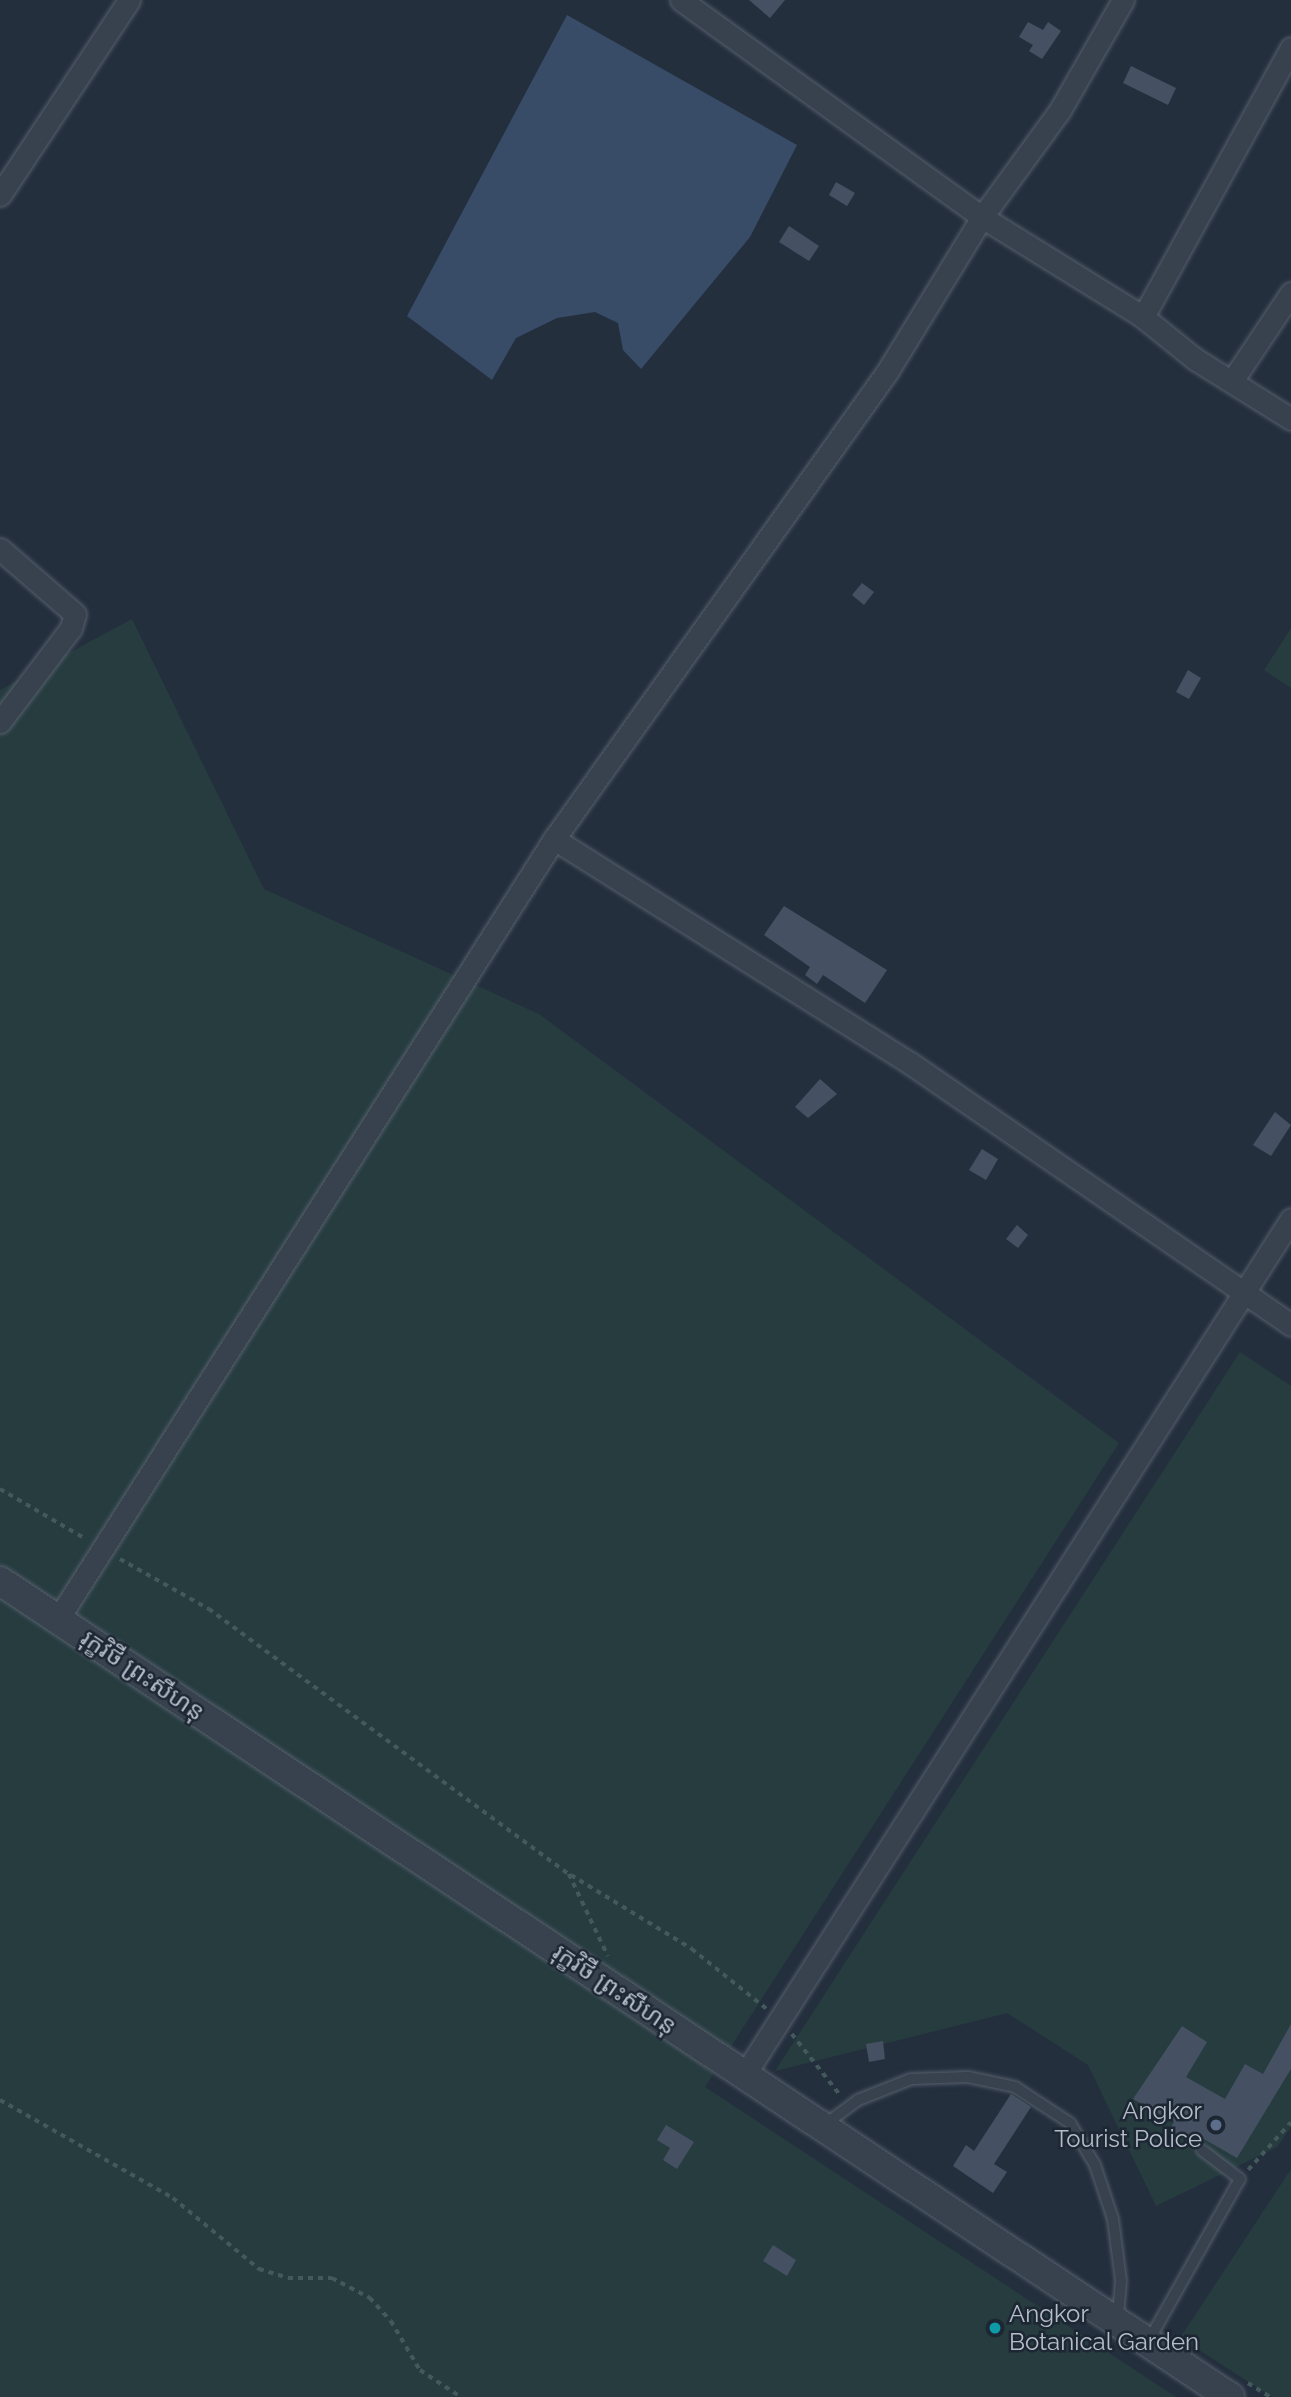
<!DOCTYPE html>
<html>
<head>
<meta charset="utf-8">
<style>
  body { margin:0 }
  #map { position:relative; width:1291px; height:2397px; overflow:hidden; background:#242f3e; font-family:Raleway,"Noto Sans Khmer",sans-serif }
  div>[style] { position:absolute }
  .green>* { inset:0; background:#263c3f }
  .water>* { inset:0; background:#394c67 }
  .building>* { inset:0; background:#455162 }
  .path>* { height:3.5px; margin-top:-1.75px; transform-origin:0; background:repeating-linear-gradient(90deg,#44595c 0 5px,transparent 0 10px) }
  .roads { filter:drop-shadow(0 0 2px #565f6c) drop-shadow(0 0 2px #565f6c) }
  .service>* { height:10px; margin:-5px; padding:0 5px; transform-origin:5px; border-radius:5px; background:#38414e }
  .minor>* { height:21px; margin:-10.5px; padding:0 10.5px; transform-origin:10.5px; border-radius:10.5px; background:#38414e }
  .tertiary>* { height:28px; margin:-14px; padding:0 14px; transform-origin:14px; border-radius:14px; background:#38414e }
  .dots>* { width:19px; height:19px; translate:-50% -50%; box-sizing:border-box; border:4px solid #1d2633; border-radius:50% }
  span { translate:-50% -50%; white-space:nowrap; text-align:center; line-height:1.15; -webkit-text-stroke:5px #1d2633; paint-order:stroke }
  .street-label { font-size:24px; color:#b4bcc9 }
  .poi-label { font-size:24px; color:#b4bcc9 }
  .right { translate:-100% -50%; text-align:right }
  .left { translate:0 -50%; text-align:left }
</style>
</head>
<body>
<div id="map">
  <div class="green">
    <i style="clip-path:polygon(132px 619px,264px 889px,539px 1014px,1119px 1443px,705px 2087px,1176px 2397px,0 2397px,0 690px)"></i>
    <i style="clip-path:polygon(1291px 628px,1291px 688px,1264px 670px)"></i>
    <i style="clip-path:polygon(1240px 1352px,1291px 1386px,1291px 2127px,1277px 2147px,1156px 2206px,1088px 2065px,1007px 2013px,775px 2071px)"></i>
    <i style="clip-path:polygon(1291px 2169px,1291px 2397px,1272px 2397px,1180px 2338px)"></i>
  </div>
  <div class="water">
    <i style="clip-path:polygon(567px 15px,797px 145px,750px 237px,641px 369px,623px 350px,618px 323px,595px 312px,557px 318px,516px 338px,492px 380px,407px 316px)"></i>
  </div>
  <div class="building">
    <i style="clip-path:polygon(749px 0,785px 0,770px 18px)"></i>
    <i style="clip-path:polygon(1028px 22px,1043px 30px,1048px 22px,1061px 31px,1042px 59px,1029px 51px,1033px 45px,1019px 37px)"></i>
    <i style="clip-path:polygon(1131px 66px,1176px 88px,1168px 105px,1123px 83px)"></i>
    <i style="clip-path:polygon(836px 182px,855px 193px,847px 206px,829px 195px)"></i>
    <i style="clip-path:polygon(789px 226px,819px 246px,809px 261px,779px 242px)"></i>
    <i style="clip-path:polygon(862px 583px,874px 592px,864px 605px,852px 595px)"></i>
    <i style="clip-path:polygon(1188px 670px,1201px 678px,1189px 699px,1176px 692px)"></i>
    <i style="clip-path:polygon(784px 906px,887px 970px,865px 1003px,823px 975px,817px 984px,805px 975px,810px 967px,764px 935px)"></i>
    <i style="clip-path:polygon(820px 1079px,837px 1094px,808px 1118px,795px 1107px)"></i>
    <i style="clip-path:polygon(1275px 1112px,1291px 1125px,1271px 1156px,1253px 1145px)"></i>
    <i style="clip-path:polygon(982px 1149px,998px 1159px,986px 1180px,969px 1170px)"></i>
    <i style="clip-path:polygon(1017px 1225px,1028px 1235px,1018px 1248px,1006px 1239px)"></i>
    <i style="clip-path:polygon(1291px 2024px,1291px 2069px,1237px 2158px,1195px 2134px,1191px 2142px,1169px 2130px,1174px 2122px,1133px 2099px,1182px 2026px,1207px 2042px,1186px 2077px,1225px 2099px,1245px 2064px,1263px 2074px)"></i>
    <i style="clip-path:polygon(883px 2041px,885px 2059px,869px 2062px,866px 2044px)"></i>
    <i style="clip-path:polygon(1011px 2094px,1031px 2107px,994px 2164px,1007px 2172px,993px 2193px,953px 2166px,966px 2145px,974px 2151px)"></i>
    <i style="clip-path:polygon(666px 2125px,694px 2142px,677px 2169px,663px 2160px,670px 2148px,657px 2140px)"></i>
    <i style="clip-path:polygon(773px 2245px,796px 2260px,787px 2276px,763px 2261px)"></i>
  </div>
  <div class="path">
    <i style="left:0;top:1489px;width:99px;rotate:30.2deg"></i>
    <i style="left:120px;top:1559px;width:102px;rotate:29.3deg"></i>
    <i style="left:209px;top:1609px;width:447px;rotate:36.4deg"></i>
    <i style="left:569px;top:1874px;width:91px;rotate:64.6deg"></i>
    <i style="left:571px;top:1875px;width:142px;rotate:31.4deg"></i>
    <i style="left:692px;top:1949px;width:96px;rotate:38.7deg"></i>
    <i style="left:792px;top:2034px;width:79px;rotate:51.7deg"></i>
    <i style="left:0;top:2100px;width:199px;rotate:29.5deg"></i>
    <i style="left:173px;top:2198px;width:112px;rotate:39.5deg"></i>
    <i style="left:259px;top:2269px;width:30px;rotate:17deg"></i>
    <i style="left:288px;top:2278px;width:44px"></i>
    <i style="left:332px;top:2278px;width:43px;rotate:27.8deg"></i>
    <i style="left:370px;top:2298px;width:31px;rotate:48deg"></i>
    <i style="left:391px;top:2321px;width:57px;rotate:59.4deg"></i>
    <i style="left:420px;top:2370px;width:49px;rotate:33.4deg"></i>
    <i style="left:1248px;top:2170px;width:64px;rotate:-48.1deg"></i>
    <i style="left:1248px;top:2383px;width:26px;rotate:32deg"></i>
  </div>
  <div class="roads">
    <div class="service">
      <i style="left:823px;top:2126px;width:44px;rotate:-36.6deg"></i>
      <i style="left:858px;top:2100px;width:57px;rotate:-21.6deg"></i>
      <i style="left:911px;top:2079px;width:57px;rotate:-2deg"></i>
      <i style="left:968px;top:2077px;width:48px;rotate:12deg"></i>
      <i style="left:1015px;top:2087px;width:66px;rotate:33.2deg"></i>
      <i style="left:1070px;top:2123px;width:49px;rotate:59.2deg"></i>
      <i style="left:1095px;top:2165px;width:57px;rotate:71.6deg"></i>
      <i style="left:1113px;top:2219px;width:63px;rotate:82.6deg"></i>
      <i style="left:1121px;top:2281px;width:38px;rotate:95deg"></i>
      <i style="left:1148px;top:2342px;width:187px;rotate:-60.6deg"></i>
      <i style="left:1240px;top:2179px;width:48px;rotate:-142.7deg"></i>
    </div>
    <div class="minor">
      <i style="left:681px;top:0;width:371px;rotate:35.8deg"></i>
      <i style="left:982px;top:217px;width:190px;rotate:31.8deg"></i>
      <i style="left:1143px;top:317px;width:67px;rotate:38.9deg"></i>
      <i style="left:1195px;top:359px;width:113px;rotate:32deg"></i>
      <i style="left:0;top:195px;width:234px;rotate:-56.5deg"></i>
      <i style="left:1143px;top:317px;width:307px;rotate:-61.2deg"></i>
      <i style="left:1232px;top:381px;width:106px;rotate:-56.2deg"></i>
      <i style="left:0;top:549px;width:99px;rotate:40.9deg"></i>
      <i style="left:75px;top:614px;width:15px;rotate:106deg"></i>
      <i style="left:71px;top:628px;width:118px;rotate:127.1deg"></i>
      <i style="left:554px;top:839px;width:421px;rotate:32.2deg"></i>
      <i style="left:910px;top:1063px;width:462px;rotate:34.5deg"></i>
      <i style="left:58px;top:1619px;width:924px;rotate:-57.55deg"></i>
      <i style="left:554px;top:839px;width:574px;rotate:-54.51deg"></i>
      <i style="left:887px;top:372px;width:182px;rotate:-58.5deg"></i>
      <i style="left:982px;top:217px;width:132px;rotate:-53.9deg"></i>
      <i style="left:1060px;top:110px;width:127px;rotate:-60.2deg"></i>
      <i style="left:745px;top:2074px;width:1014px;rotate:-57.44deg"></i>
    </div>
    <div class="tertiary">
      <i style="left:0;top:1581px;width:1476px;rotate:33.56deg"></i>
    </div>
  </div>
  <div class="dots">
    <i style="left:1216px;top:2125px;background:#5c6f8a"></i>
    <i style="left:995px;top:2328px;background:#0f9aa8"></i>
  </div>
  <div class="street-label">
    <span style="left:143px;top:1675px;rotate:34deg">រុក្ខវិថី ព្រះសីហនុ</span>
    <span style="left:615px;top:1989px;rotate:34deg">រុក្ខវិថី ព្រះសីហនុ</span>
  </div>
  <div class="poi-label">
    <span class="right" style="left:1202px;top:2125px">Angkor<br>Tourist Police</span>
    <span class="left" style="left:1009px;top:2328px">Angkor<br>Botanical Garden</span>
  </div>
</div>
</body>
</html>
